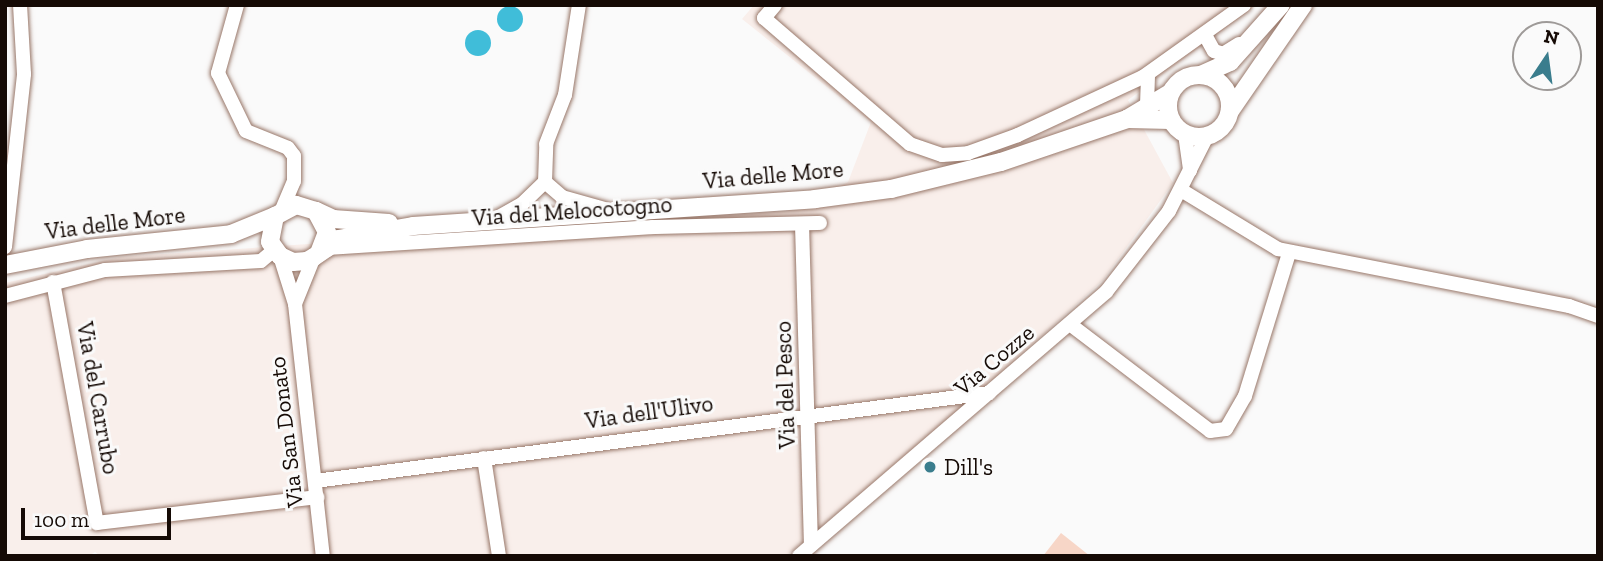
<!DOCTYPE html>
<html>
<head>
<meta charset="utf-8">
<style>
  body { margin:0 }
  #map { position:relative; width:1603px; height:561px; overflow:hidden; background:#fafafa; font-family:"Zilla Slab",serif }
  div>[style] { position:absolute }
  .built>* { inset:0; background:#f9efeb }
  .green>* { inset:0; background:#f7d6c7 }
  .water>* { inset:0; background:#40bdd9 }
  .round { border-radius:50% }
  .roads { filter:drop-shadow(0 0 2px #987769) drop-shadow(0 0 2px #987769) }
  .minor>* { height:14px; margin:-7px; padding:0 7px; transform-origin:7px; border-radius:7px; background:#fff }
  .major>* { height:18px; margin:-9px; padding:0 9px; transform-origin:9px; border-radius:9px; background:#fff }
  .major>.ring { margin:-9px; padding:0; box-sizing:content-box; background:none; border:18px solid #fff; border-radius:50% }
  .dots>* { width:19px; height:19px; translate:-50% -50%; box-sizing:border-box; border:4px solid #fafafa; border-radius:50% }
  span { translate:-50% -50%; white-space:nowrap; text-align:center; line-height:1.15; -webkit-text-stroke:6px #fafafa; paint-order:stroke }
  .street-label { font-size:23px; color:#150a05 }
  .poi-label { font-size:23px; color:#150a05 }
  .left { translate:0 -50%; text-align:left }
  .frame { position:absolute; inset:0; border:7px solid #150a05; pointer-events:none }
  .north { position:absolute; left:1512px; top:21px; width:70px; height:70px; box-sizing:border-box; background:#fafafa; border:2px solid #9e9a98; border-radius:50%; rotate:13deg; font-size:19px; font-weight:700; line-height:28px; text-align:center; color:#150a05 }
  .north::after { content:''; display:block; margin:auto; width:24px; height:32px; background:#3a7d8d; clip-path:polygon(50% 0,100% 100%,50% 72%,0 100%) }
  .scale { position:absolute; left:21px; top:508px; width:150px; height:32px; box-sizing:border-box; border:4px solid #150a05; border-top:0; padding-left:9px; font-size:21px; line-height:24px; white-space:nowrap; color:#150a05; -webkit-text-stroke:5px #fafafa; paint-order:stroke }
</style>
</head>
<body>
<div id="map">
  <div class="built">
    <i style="clip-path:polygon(754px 5px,1257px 5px,1128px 100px,1173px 183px,1103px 280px,958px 412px,786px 556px,100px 556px,95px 552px,89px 556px,5px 556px,5px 283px,120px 257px,793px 211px,848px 182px,871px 122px,742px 19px)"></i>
  </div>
  <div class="green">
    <i style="clip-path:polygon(1061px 533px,1090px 556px,1043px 556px)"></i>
  </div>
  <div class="water">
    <i class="round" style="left:497px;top:6px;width:26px;height:26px"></i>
    <i class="round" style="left:465px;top:30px;width:26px;height:26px"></i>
  </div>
  <div class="roads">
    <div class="minor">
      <i style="left:237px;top:5px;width:71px;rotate:105.6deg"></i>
      <i style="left:218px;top:73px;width:64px;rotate:64.2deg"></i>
      <i style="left:246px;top:131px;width:45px;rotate:22deg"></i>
      <i style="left:288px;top:148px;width:10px;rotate:53deg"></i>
      <i style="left:294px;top:156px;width:25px;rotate:90deg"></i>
      <i style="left:294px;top:181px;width:30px;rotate:113deg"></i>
      <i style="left:775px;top:5px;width:17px;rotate:130deg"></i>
      <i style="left:764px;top:18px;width:193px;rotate:40.8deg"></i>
      <i style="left:910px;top:144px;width:34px;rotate:19deg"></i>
      <i style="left:942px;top:155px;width:26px;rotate:-4deg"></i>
      <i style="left:968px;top:153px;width:53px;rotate:-19.8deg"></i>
      <i style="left:1018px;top:135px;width:138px;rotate:-24.9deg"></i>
      <i style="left:1143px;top:77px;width:124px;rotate:-35.5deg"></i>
      <i style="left:1205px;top:35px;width:18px;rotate:61deg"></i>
      <i style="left:1214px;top:51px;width:9px;rotate:18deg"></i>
      <i style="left:1223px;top:54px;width:19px;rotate:-32deg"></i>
      <i style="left:1147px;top:105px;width:31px;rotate:-88deg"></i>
      <i style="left:1185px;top:134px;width:37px;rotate:82deg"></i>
      <i style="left:545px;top:182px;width:38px;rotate:-88deg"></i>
      <i style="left:546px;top:144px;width:53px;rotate:-68.8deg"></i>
      <i style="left:565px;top:95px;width:91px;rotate:-81.2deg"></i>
      <i style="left:1181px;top:190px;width:114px;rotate:31.3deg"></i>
      <i style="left:1278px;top:249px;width:297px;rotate:11.1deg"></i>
      <i style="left:1569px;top:306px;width:31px;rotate:19deg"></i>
      <i style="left:495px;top:219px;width:31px;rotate:-29deg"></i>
      <i style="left:522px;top:204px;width:32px;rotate:-44deg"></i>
      <i style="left:545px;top:182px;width:23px;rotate:41deg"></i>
      <i style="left:562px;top:197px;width:48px;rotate:15.8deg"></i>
      <i style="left:802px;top:224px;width:321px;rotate:88.4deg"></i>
      <i style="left:5px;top:247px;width:174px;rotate:-83.7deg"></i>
      <i style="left:24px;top:74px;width:69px;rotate:-93.3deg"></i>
      <i style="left:327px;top:248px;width:327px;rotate:-3.7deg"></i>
      <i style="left:653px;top:227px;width:167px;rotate:-1.4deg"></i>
      <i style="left:280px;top:256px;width:50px;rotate:72.6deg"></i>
      <i style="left:295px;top:304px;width:254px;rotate:83.7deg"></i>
      <i style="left:53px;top:282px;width:245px;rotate:79.7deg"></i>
      <i style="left:97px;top:523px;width:222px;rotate:-6.7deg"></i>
      <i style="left:5px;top:296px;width:103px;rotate:-14.6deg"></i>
      <i style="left:105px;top:270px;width:156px;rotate:-3.3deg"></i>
      <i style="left:261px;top:261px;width:17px;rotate:-40deg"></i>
      <i style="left:295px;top:304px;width:51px;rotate:-68deg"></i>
      <i style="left:1071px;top:325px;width:175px;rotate:37.3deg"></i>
      <i style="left:1210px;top:431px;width:16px;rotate:-7deg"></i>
      <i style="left:1226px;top:429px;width:38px;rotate:-60deg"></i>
      <i style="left:1245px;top:396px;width:150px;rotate:-72.9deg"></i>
      <i style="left:484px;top:458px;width:99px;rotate:81.3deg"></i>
      <i style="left:315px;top:481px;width:680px;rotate:-7.44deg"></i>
      <i style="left:799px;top:556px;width:405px;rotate:-40.7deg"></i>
      <i style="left:1106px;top:292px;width:103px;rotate:-52.1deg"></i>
      <i style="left:1169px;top:211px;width:84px;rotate:-63.1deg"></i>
    </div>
    <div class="major">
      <i style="left:1203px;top:74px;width:30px;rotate:-24deg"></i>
      <i style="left:1230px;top:62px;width:76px;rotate:-48.2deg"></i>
      <i class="ring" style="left:1168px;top:75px;width:44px;height:44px"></i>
      <i style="left:1230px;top:111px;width:129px;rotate:-55.4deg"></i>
      <i style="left:1127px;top:119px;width:44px;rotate:1.3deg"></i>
      <i style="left:316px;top:211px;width:19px;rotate:25deg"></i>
      <i style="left:333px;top:219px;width:56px;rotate:4.1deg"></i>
      <i style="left:319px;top:253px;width:22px;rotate:-69deg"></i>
      <i style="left:327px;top:232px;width:24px;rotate:-118deg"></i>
      <i style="left:316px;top:211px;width:21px;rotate:-163deg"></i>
      <i style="left:296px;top:205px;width:24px;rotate:152deg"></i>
      <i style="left:275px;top:216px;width:26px;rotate:101deg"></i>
      <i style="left:270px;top:242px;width:17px;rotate:54deg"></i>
      <i style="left:280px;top:256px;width:14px;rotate:25deg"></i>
      <i style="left:293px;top:262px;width:14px;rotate:-4deg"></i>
      <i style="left:307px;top:261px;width:8px;rotate:-30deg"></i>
      <i style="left:314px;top:257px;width:16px;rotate:-35deg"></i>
      <i style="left:327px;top:248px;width:14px;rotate:-39deg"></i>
      <i style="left:338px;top:239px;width:76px;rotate:-9.8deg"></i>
      <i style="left:413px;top:226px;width:403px;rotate:-3.8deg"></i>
      <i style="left:815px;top:199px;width:77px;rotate:-7.5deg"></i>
      <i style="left:891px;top:189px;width:113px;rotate:-13.8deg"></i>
      <i style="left:1001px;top:162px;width:133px;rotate:-18.8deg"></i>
      <i style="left:1127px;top:119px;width:50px;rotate:-31.2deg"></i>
      <i style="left:5px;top:265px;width:84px;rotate:-11deg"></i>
      <i style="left:87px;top:249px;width:145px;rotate:-5.9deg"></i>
      <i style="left:231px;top:234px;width:48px;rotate:-22.2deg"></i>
    </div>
  </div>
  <div class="dots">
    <i style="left:930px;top:467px;background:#3a7d8d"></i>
  </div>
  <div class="street-label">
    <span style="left:773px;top:175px;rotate:-5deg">Via delle More</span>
    <span style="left:572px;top:211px;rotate:-4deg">Via del Melocotogno</span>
    <span style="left:115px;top:223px;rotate:-7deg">Via delle More</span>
    <span style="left:994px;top:360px;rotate:-40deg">Via Cozze</span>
    <span style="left:785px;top:385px;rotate:-92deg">Via del Pesco</span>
    <span style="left:98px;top:398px;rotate:80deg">Via del Carrubo</span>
    <span style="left:649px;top:412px;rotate:-8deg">Via dell'Ulivo</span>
    <span style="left:286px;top:432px;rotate:-97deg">Via San Donato</span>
  </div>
  <div class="poi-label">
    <span class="left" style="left:944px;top:467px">Dill's</span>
  </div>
  <div class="frame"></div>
  <div class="north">N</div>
  <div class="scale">100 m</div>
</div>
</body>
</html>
